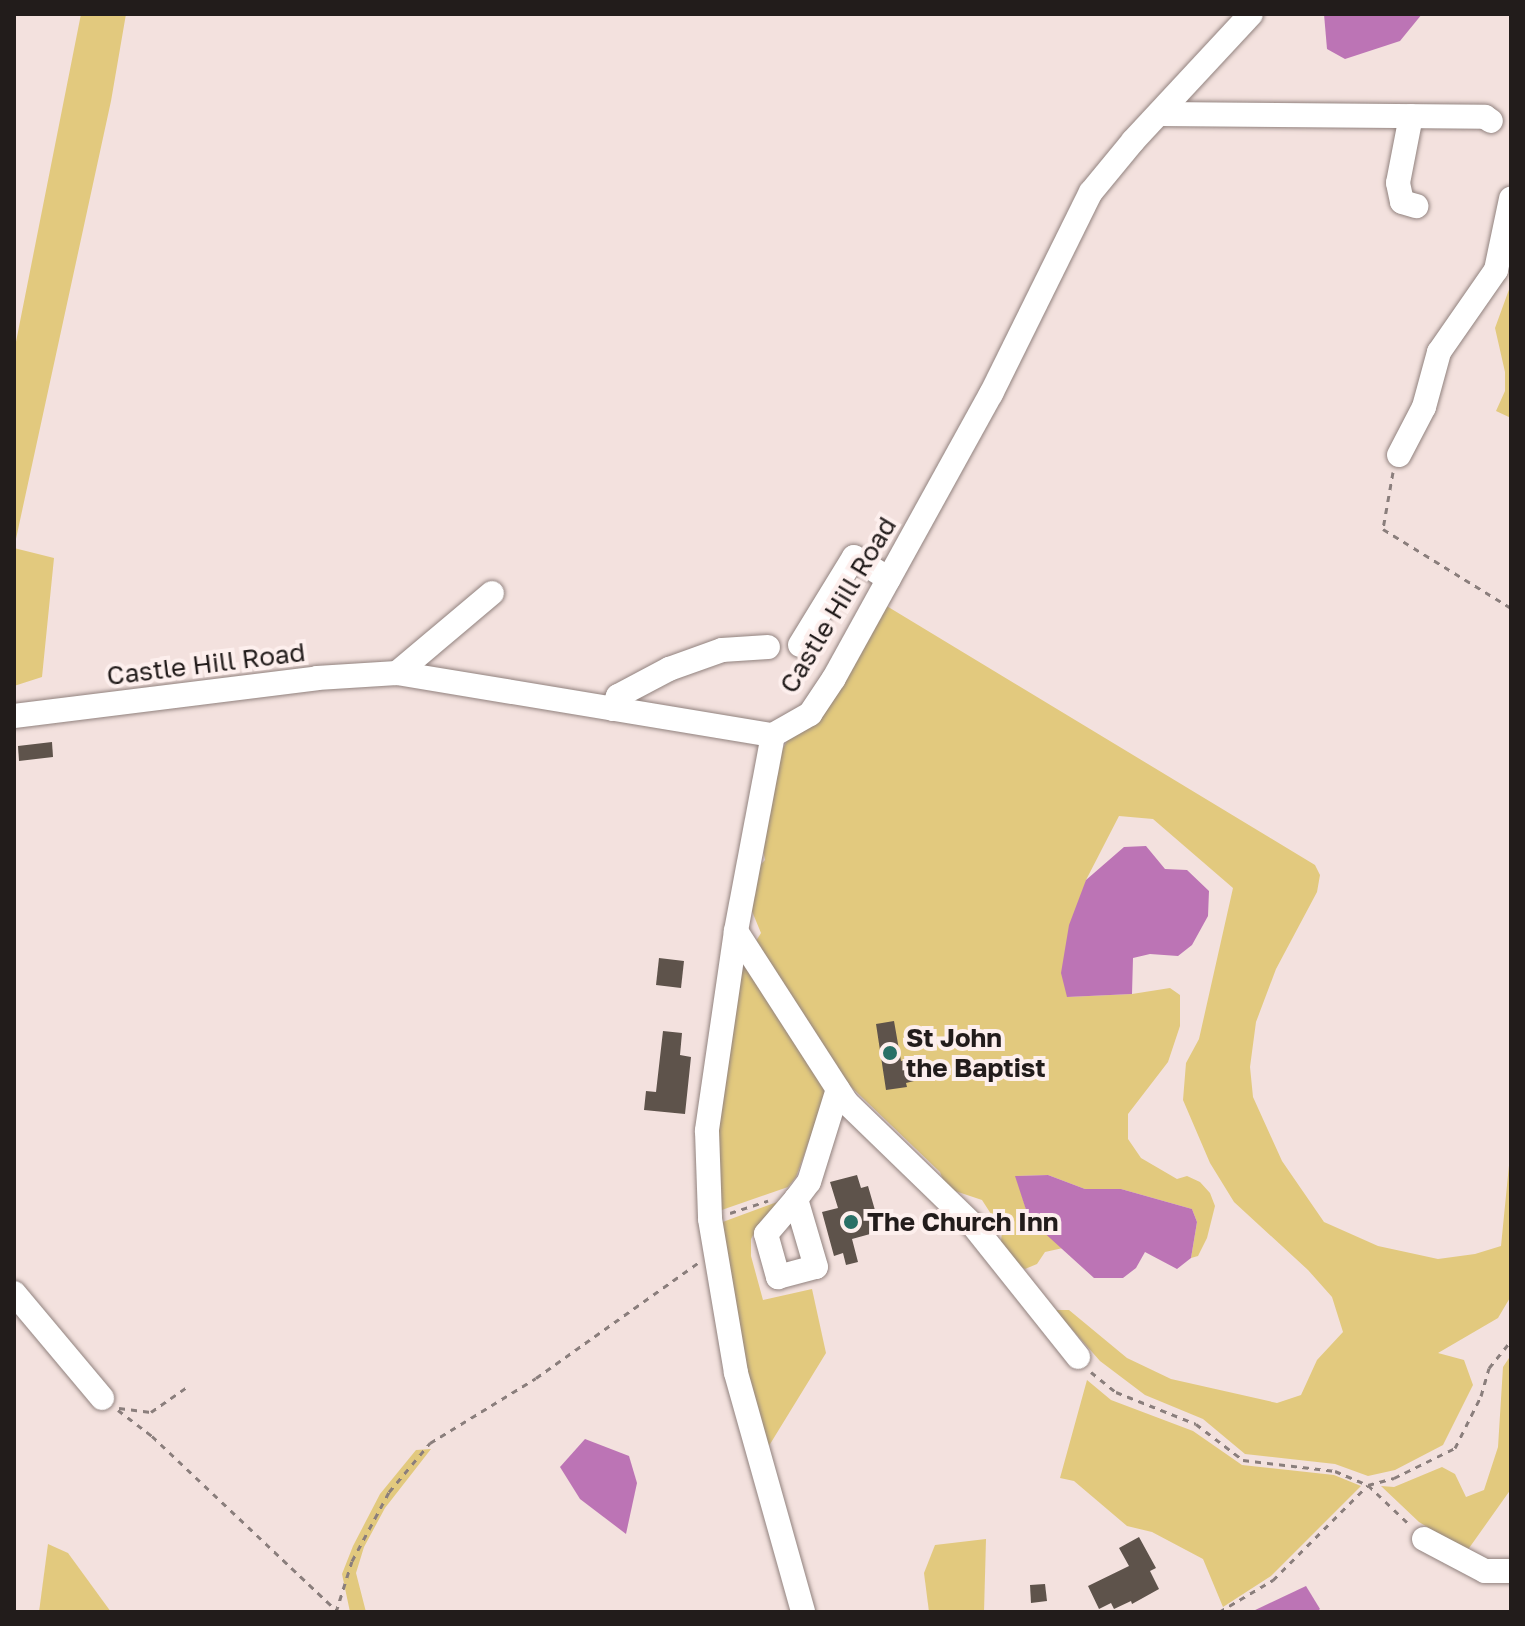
<!DOCTYPE html>
<html>
<head>
<meta charset="utf-8">
<style>
  body { margin:0 }
  #map { position:relative; width:1525px; height:1626px; overflow:hidden; background:#f3e1de; font-family:"Golos Text",sans-serif }
  div>[style] { position:absolute }
  .green>* { inset:0; background:#e2c97e }
  .water>* { inset:0; background:#bc74b5 }
  .building>* { inset:0; background:#5e534b }
  .path>* { height:3px; margin-top:-1.5px; transform-origin:0; background:repeating-linear-gradient(90deg,#8a7e7c 0 6px,transparent 0 12px) }
  .roads { filter:drop-shadow(0 0 2px #91827e) drop-shadow(0 0 2px #91827e) }
  .minor>* { height:24px; margin:-12px; padding:0 12px; transform-origin:12px; border-radius:12px; background:#fff }
  .dots>* { width:22px; height:22px; translate:-50% -50%; box-sizing:border-box; border:4px solid #fdefed; border-radius:50% }
  span { translate:-50% -50%; white-space:nowrap; text-align:center; line-height:1.15; -webkit-text-stroke:8px #fdefed; paint-order:stroke }
  .street-label { font-size:26px; color:#221c1b }
  .poi-label { font-size:26px; color:#221c1b; font-weight:700 }
  .left { translate:0 -50%; text-align:left }
  .frame { position:absolute; inset:0; border:16px solid #221c1b; pointer-events:none }
</style>
</head>
<body>
<div id="map">
  <div class="green">
    <i style="clip-path:polygon(81px 14px,126px 14px,111px 101px,14px 548px,54px 558px,42px 677px,14px 686px,14px 352px)"></i>
    <i style="clip-path:polygon(1511px 284px,1511px 418px,1496px 411px,1505px 391px,1505px 372px,1495px 328px)"></i>
    <i style="clip-path:polygon(885px 605px,1315px 865px,1320px 875px,1317px 892px,1276px 969px,1256px 1022px,1250px 1067px,1253px 1097px,1282px 1161px,1324px 1222px,1378px 1246px,1438px 1259px,1475px 1254px,1501px 1246px,1511px 1145px,1511px 1296px,1498px 1318px,1438px 1353px,1464px 1360px,1473px 1385px,1443px 1445px,1395px 1470px,1368px 1476px,1335px 1464px,1245px 1454px,1203px 1419px,1145px 1395px,1100px 1361px,1055px 1310px,1069px 1310px,1127px 1358px,1171px 1379px,1277px 1403px,1301px 1395px,1317px 1360px,1343px 1332px,1332px 1297px,1308px 1270px,1234px 1202px,1210px 1163px,1183px 1100px,1186px 1063px,1199px 1039px,1233px 888px,1153px 819px,1119px 816px,1086px 880px,1067px 997px,1132px 994px,1170px 988px,1180px 995px,1180px 1026px,1168px 1062px,1128px 1114px,1128px 1139px,1141px 1158px,1177px 1179px,1187px 1176px,1200px 1182px,1210px 1193px,1215px 1206px,1207px 1238px,1198px 1256px,1191px 1258px,1197px 1222px,1192px 1209px,1121px 1189px,1085px 1189px,1048px 1175px,1016px 1176px,1029px 1219px,1063px 1248px,1045px 1252px,1037px 1264px,1025px 1269px,1008px 1258px,1001px 1242px,1002px 1231px,982px 1200px,946px 1188px,940px 1172px,845px 1081px,756px 941px,761px 933px,749px 904px,754px 872px,765px 860px,761px 839px,772px 768px,791px 734px)"></i>
    <i style="clip-path:polygon(744px 953px,829px 1086px,796px 1177px,788px 1187px,716px 1212px,713px 1143px)"></i>
    <i style="clip-path:polygon(780px 1201px,760px 1222px,751px 1239px,751px 1256px,763px 1300px,812px 1289px,826px 1353px,767px 1449px,761px 1443px,720px 1223px)"></i>
    <i style="clip-path:polygon(1511px 1355px,1511px 1489px,1467px 1551px,1419px 1522px,1381px 1486px,1394px 1487px,1442px 1467px,1455px 1474px,1466px 1497px,1484px 1490px,1498px 1447px,1503px 1367px)"></i>
    <i style="clip-path:polygon(1087px 1380px,1111px 1400px,1193px 1431px,1242px 1465px,1334px 1475px,1361px 1486px,1271px 1576px,1223px 1607px,1203px 1559px,1152px 1532px,1127px 1526px,1074px 1481px,1060px 1478px)"></i>
    <i style="clip-path:polygon(431px 1449px,385px 1508px,364px 1547px,356px 1573px,366px 1612px,350px 1612px,342px 1574px,353px 1546px,380px 1494px,416px 1450px)"></i>
    <i style="clip-path:polygon(986px 1539px,984px 1612px,929px 1612px,924px 1573px,935px 1545px)"></i>
    <i style="clip-path:polygon(48px 1544px,68px 1553px,111px 1612px,39px 1612px)"></i>
  </div>
  <div class="water">
    <i style="clip-path:polygon(1324px 14px,1422px 14px,1400px 41px,1345px 59px,1327px 49px)"></i>
    <i style="clip-path:polygon(1146px 846px,1165px 869px,1187px 870px,1209px 891px,1208px 916px,1192px 945px,1178px 956px,1150px 954px,1133px 958px,1132px 994px,1067px 997px,1061px 973px,1069px 925px,1086px 880px,1124px 847px)"></i>
    <i style="clip-path:polygon(1048px 1175px,1085px 1189px,1121px 1189px,1192px 1209px,1197px 1222px,1191px 1258px,1177px 1269px,1145px 1252px,1136px 1268px,1123px 1278px,1094px 1278px,1029px 1219px,1015px 1176px)"></i>
    <i style="clip-path:polygon(585px 1439px,629px 1456px,637px 1483px,626px 1534px,580px 1499px,560px 1467px)"></i>
    <i style="clip-path:polygon(1306px 1586px,1320px 1609px,1317px 1612px,1251px 1612px)"></i>
  </div>
  <div class="building">
    <i style="clip-path:polygon(52px 742px,53px 757px,19px 761px,18px 746px)"></i>
    <i style="clip-path:polygon(659px 958px,684px 961px,681px 988px,656px 985px)"></i>
    <i style="clip-path:polygon(894px 1021px,901px 1061px,910px 1059px,914px 1081px,906px 1083px,907px 1087px,886px 1090px,876px 1024px)"></i>
    <i style="clip-path:polygon(663px 1031px,682px 1033px,680px 1055px,691px 1057px,685px 1114px,644px 1110px,646px 1091px,656px 1092px)"></i>
    <i style="clip-path:polygon(857px 1175px,861px 1188px,868px 1186px,881px 1231px,852px 1239px,858px 1262px,846px 1265px,843px 1253px,834px 1256px,822px 1212px,838px 1208px,830px 1182px)"></i>
    <i style="clip-path:polygon(1139px 1537px,1156px 1568px,1150px 1571px,1159px 1589px,1132px 1604px,1131px 1601px,1114px 1609px,1111px 1603px,1099px 1609px,1088px 1586px,1129px 1566px,1119px 1548px)"></i>
    <i style="clip-path:polygon(1045px 1584px,1047px 1601px,1031px 1603px,1030px 1585px)"></i>
  </div>
  <div class="path">
    <i style="left:1393px;top:472px;width:58px;rotate:100deg"></i>
    <i style="left:1383px;top:529px;width:150px;rotate:31.7deg"></i>
    <i style="left:730px;top:1213px;width:40px;rotate:-18deg"></i>
    <i style="left:1091px;top:1372px;width:32px;rotate:39deg"></i>
    <i style="left:1116px;top:1392px;width:86px;rotate:21.8deg"></i>
    <i style="left:1196px;top:1424px;width:59px;rotate:37.5deg"></i>
    <i style="left:1243px;top:1460px;width:93px;rotate:6.8deg"></i>
    <i style="left:1335px;top:1471px;width:36px;rotate:23deg"></i>
    <i style="left:1368px;top:1485px;width:58px;rotate:43.6deg"></i>
    <i style="left:119px;top:1408px;width:32px;rotate:7deg"></i>
    <i style="left:151px;top:1412px;width:44px;rotate:-34.8deg"></i>
    <i style="left:118px;top:1410px;width:43px;rotate:37.4deg"></i>
    <i style="left:152px;top:1436px;width:256px;rotate:43.4deg"></i>
    <i style="left:336px;top:1612px;width:53px;rotate:-72.6deg"></i>
    <i style="left:352px;top:1561px;width:78px;rotate:-61.8deg"></i>
    <i style="left:389px;top:1492px;width:64px;rotate:-50.1deg"></i>
    <i style="left:430px;top:1443px;width:124px;rotate:-31.5deg"></i>
    <i style="left:536px;top:1378px;width:200px;rotate:-35.4deg"></i>
    <i style="left:1219px;top:1612px;width:63px;rotate:-30.7deg"></i>
    <i style="left:1273px;top:1580px;width:134px;rotate:-45deg"></i>
    <i style="left:1368px;top:1485px;width:27px;rotate:-15deg"></i>
    <i style="left:1394px;top:1478px;width:68px;rotate:-26.2deg"></i>
    <i style="left:1455px;top:1448px;width:58px;rotate:-63.4deg"></i>
    <i style="left:1481px;top:1396px;width:29px;rotate:-74deg"></i>
    <i style="left:1489px;top:1368px;width:35px;rotate:-51deg"></i>
  </div>
  <div class="roads">
    <div class="minor">
      <i style="left:1159px;top:114px;width:326px;rotate:0.5deg"></i>
      <i style="left:1485px;top:117px;width:7px;rotate:34deg"></i>
      <i style="left:1411px;top:116px;width:68px;rotate:101deg"></i>
      <i style="left:1398px;top:183px;width:19px;rotate:78deg"></i>
      <i style="left:1402px;top:202px;width:15px;rotate:16deg"></i>
      <i style="left:1399px;top:455px;width:54px;rotate:-62.5deg"></i>
      <i style="left:1424px;top:407px;width:57px;rotate:-74.7deg"></i>
      <i style="left:1439px;top:352px;width:100px;rotate:-55.2deg"></i>
      <i style="left:1496px;top:270px;width:73px;rotate:-78.1deg"></i>
      <i style="left:800px;top:645px;width:103px;rotate:-58.5deg"></i>
      <i style="left:854px;top:557px;width:41px;rotate:32.2deg"></i>
      <i style="left:397px;top:673px;width:124px;rotate:-40.1deg"></i>
      <i style="left:613px;top:709px;width:14px;rotate:-69deg"></i>
      <i style="left:618px;top:696px;width:58px;rotate:-27.9deg"></i>
      <i style="left:669px;top:669px;width:56px;rotate:-19.7deg"></i>
      <i style="left:722px;top:650px;width:46px;rotate:-3.7deg"></i>
      <i style="left:14px;top:716px;width:305px;rotate:-7.1deg"></i>
      <i style="left:317px;top:678px;width:80px;rotate:-3.6deg"></i>
      <i style="left:397px;top:673px;width:381px;rotate:9.4deg"></i>
      <i style="left:773px;top:735px;width:43px;rotate:-29.6deg"></i>
      <i style="left:810px;top:714px;width:43px;rotate:-56.3deg"></i>
      <i style="left:834px;top:678px;width:325px;rotate:-61.1deg"></i>
      <i style="left:991px;top:394px;width:225px;rotate:-63.7deg"></i>
      <i style="left:1091px;top:192px;width:66px;rotate:-50.5deg"></i>
      <i style="left:1133px;top:141px;width:173px;rotate:-47.1deg"></i>
      <i style="left:773px;top:735px;width:199px;rotate:100.7deg"></i>
      <i style="left:736px;top:931px;width:202px;rotate:98.3deg"></i>
      <i style="left:707px;top:1131px;width:88px;rotate:88deg"></i>
      <i style="left:710px;top:1219px;width:156px;rotate:80.4deg"></i>
      <i style="left:736px;top:1373px;width:248px;rotate:74.3deg"></i>
      <i style="left:736px;top:931px;width:203px;rotate:57.2deg"></i>
      <i style="left:846px;top:1102px;width:175px;rotate:44.1deg"></i>
      <i style="left:972px;top:1224px;width:170px;rotate:51.4deg"></i>
      <i style="left:796px;top:1199px;width:46px;rotate:130.6deg"></i>
      <i style="left:766px;top:1234px;width:45px;rotate:74.4deg"></i>
      <i style="left:778px;top:1277px;width:39px;rotate:-15deg"></i>
      <i style="left:816px;top:1267px;width:71px;rotate:-106.4deg"></i>
      <i style="left:796px;top:1199px;width:21px;rotate:-53deg"></i>
      <i style="left:809px;top:1182px;width:97px;rotate:-72.7deg"></i>
      <i style="left:14px;top:1293px;width:137px;rotate:50deg"></i>
      <i style="left:1424px;top:1539px;width:69px;rotate:27.7deg"></i>
      <i style="left:1485px;top:1571px;width:26px"></i>
    </div>
  </div>
  <div class="dots">
    <i style="left:890px;top:1053px;background:#297066"></i>
    <i style="left:851px;top:1222px;background:#297066"></i>
  </div>
  <div class="street-label">
    <span style="left:838px;top:605px;rotate:-59deg">Castle Hill Road</span>
    <span style="left:206px;top:664px;rotate:-7deg">Castle Hill Road</span>
  </div>
  <div class="poi-label">
    <span class="left" style="left:906px;top:1053px">St John<br>the Baptist</span>
    <span class="left" style="left:867px;top:1222px">The Church Inn</span>
  </div>
  <div class="frame"></div>
</div>
</body>
</html>
